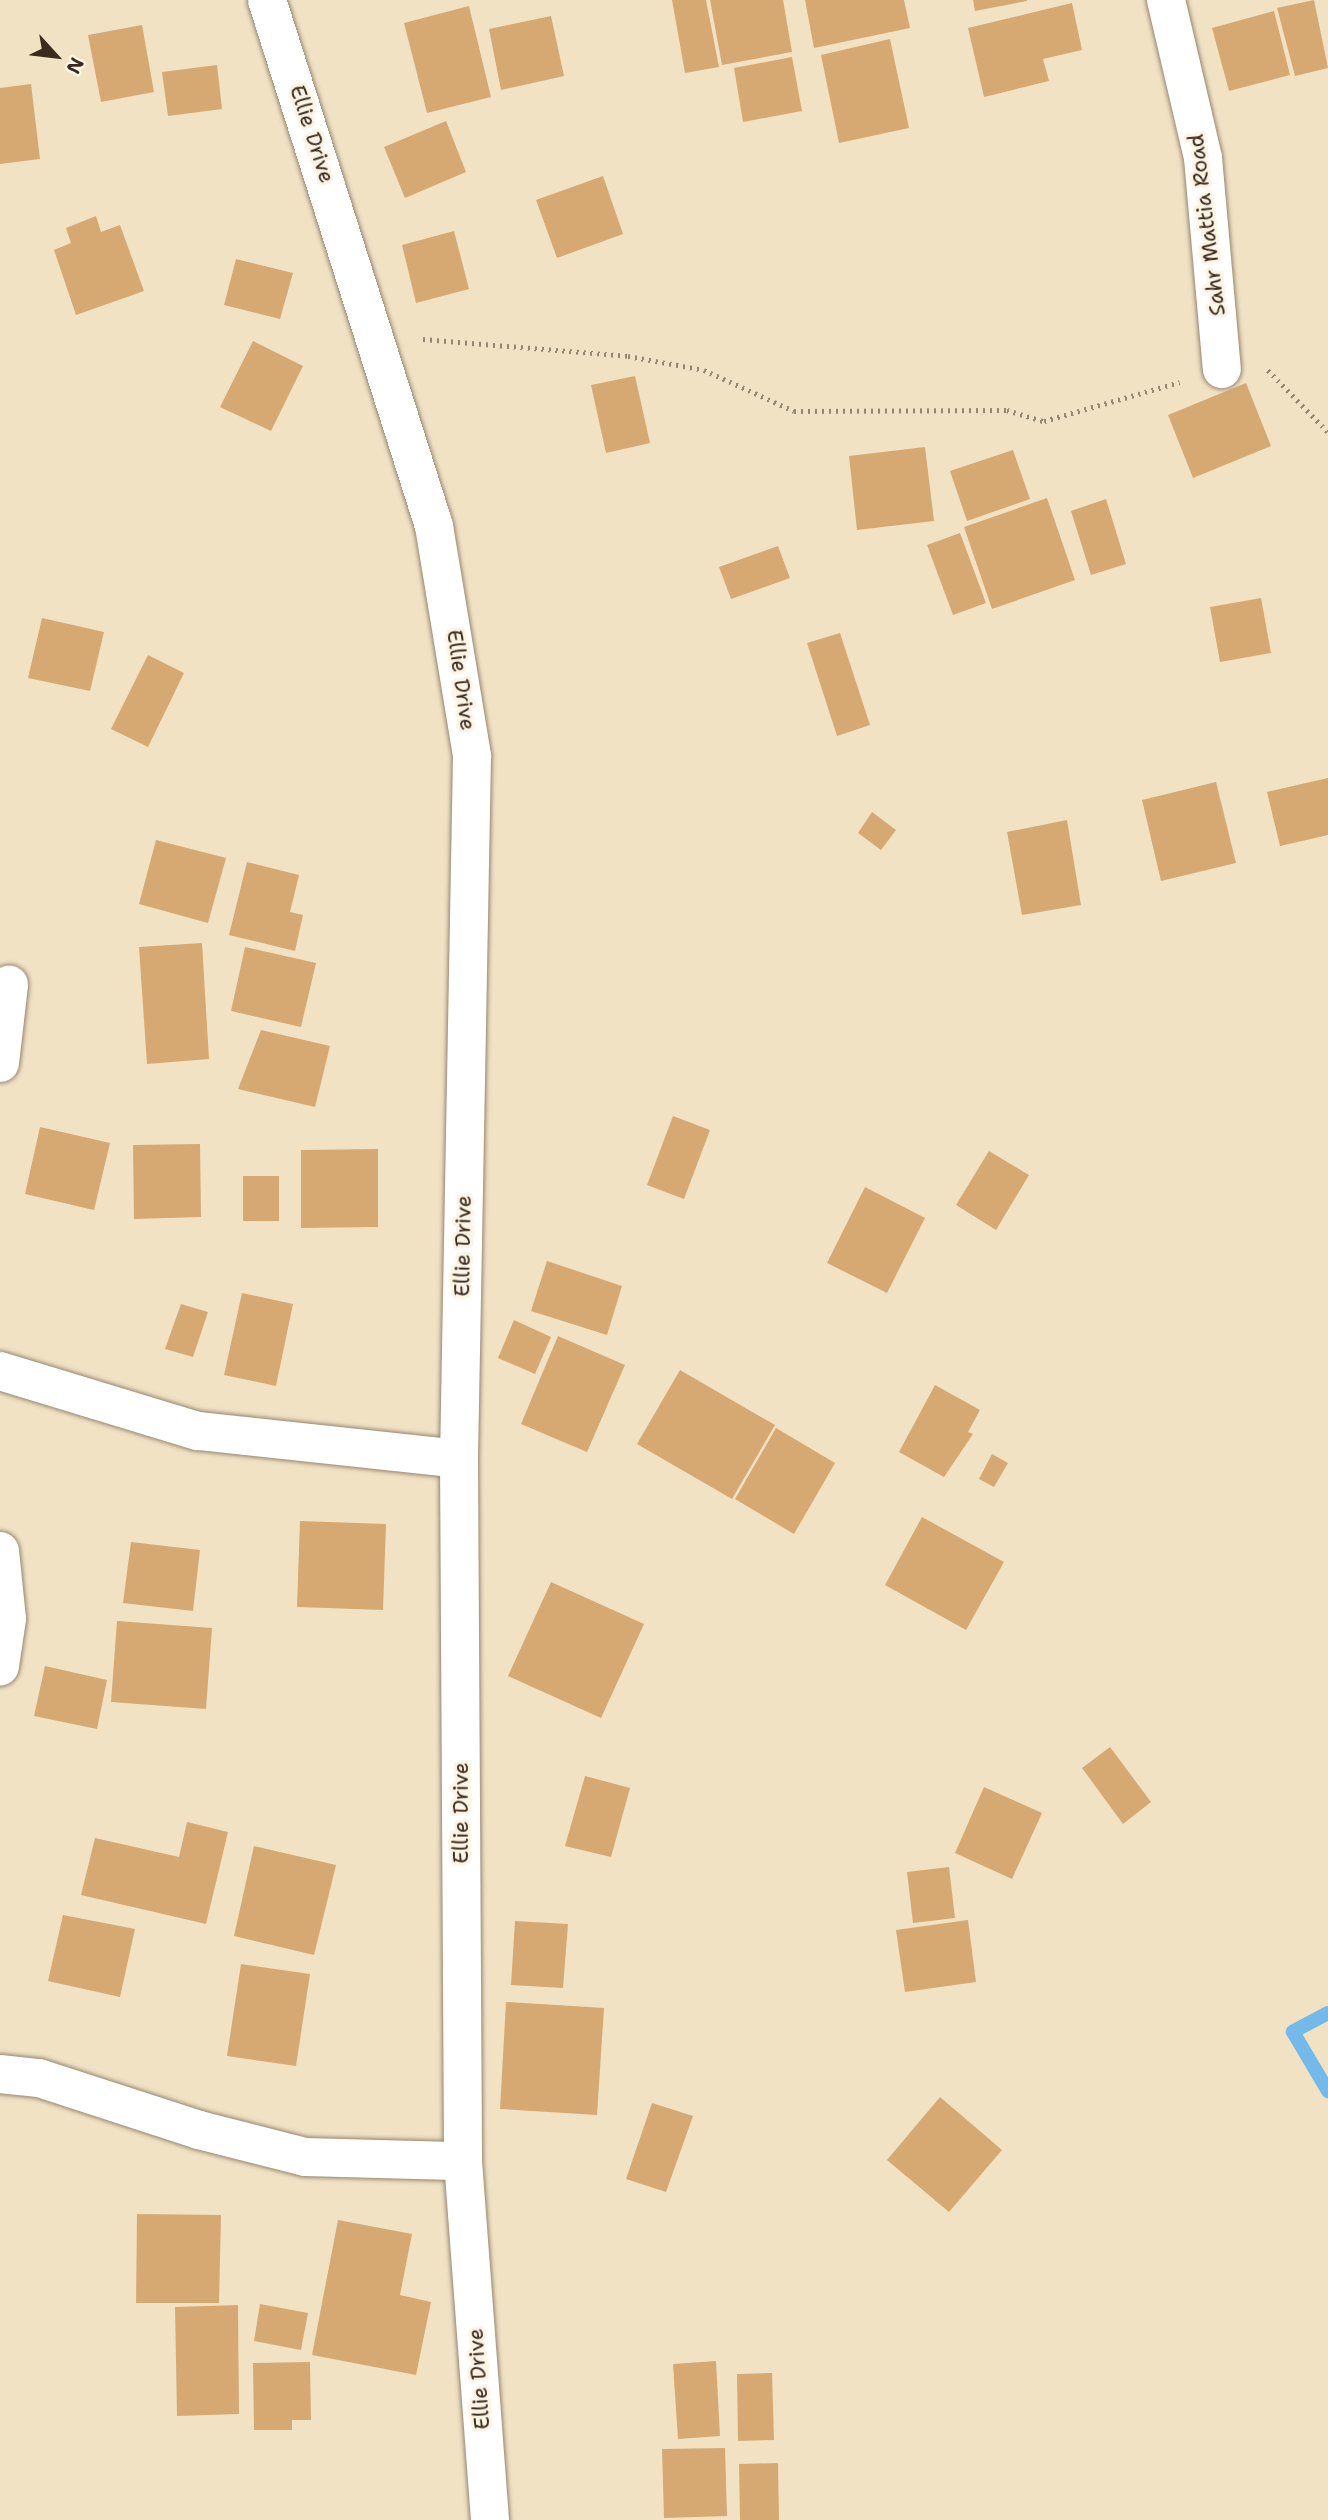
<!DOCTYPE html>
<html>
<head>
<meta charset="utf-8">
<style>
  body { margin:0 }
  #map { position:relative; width:1328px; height:2520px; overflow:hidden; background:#f1e2c4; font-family:"Shantell Sans",sans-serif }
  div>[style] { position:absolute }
  .stream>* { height:14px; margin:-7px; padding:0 7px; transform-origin:7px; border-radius:7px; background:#73baea }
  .building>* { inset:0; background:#d6a973 }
  .path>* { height:4.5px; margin-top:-2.25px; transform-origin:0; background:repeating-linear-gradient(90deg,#968671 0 2px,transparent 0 7px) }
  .roads { filter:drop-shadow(0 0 2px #968671) drop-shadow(0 0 2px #968671) }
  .minor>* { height:38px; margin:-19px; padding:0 19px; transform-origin:19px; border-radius:19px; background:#fff }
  span { translate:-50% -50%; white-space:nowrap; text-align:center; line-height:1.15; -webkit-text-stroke:7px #fcf5e5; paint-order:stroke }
  .street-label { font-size:21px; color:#3b2a1e }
  .north { position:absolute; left:21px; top:21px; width:70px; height:70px; -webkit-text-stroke:5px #fcf5e5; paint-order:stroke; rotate:117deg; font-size:19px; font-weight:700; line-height:28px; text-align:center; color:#3b2a1e }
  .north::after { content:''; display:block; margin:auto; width:24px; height:32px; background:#3b2a1e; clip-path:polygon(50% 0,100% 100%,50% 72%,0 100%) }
</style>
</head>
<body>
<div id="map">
  <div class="stream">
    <i style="left:1328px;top:2013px;width:40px;rotate:152deg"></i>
    <i style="left:1293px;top:2032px;width:69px;rotate:59.3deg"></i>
  </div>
  <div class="building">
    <i style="clip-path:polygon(672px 0,706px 0,719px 67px,685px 73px)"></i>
    <i style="clip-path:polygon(710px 0,783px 0,792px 52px,722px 65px)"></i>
    <i style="clip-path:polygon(805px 0,904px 0,910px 28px,814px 48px)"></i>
    <i style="clip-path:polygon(973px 0,1027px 0,1027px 1px,975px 11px)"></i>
    <i style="clip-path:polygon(1314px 0,1328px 68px,1295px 76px,1277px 8px)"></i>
    <i style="clip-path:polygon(1072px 3px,1082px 50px,1043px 59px,1049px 81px,984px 97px,968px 28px)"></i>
    <i style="clip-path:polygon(469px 6px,491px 97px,427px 113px,404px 23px)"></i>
    <i style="clip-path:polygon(1274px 11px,1290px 75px,1229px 91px,1212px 28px)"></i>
    <i style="clip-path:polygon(551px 16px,564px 76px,501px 90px,489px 29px)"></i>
    <i style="clip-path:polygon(142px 25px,154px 92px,101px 102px,88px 35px)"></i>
    <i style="clip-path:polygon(890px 39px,909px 128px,839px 143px,821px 55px)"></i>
    <i style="clip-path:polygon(792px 57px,802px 111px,743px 122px,734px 68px)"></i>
    <i style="clip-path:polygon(217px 65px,222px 109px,168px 116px,162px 72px)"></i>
    <i style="clip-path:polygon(31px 84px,40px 159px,0 164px,0 88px)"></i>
    <i style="clip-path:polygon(446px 121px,466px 172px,405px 198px,384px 147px)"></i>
    <i style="clip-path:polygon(603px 176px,623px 234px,557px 258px,536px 200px)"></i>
    <i style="clip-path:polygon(96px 216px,101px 232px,120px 225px,144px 291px,76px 315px,54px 250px,71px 243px,66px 228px)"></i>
    <i style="clip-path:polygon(454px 231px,469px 289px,416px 303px,402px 245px)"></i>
    <i style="clip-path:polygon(236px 259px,293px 273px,280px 319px,224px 305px)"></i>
    <i style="clip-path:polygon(253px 341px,303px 366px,271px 431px,220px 407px)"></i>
    <i style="clip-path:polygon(635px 376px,650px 443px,606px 453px,591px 385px)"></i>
    <i style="clip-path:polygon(1246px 383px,1271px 446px,1193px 478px,1168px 415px)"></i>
    <i style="clip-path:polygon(925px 447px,934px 521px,857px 530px,849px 456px)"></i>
    <i style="clip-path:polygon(1013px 450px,1030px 499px,967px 521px,950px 471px)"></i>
    <i style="clip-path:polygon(1047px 498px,1075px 580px,992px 609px,964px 527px)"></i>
    <i style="clip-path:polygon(1106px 499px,1126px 564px,1091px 575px,1071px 511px)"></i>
    <i style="clip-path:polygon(960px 533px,986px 603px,953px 615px,927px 545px)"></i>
    <i style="clip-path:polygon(778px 546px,790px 578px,731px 599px,719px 567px)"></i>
    <i style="clip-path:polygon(1261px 598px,1271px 653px,1220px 662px,1210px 607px)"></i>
    <i style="clip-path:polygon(42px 618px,104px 632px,90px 691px,28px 678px)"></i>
    <i style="clip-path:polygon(840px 633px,870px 725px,837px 736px,807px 643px)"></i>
    <i style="clip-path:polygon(148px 655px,184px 673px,148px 747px,111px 729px)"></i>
    <i style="clip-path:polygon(1328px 778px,1328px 835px,1280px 846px,1267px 792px)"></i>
    <i style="clip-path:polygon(1216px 782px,1236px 863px,1161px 881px,1142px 800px)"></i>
    <i style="clip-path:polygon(872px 812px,896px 830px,881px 850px,858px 833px)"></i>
    <i style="clip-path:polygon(1067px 820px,1081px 905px,1022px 915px,1007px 832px)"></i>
    <i style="clip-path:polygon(156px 840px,226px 858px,208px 923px,139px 904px)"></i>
    <i style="clip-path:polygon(247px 862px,299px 875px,290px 912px,303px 915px,295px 951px,229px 935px)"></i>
    <i style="clip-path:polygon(202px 943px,209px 1059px,147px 1064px,139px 947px)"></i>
    <i style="clip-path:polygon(245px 947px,316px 963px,301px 1027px,231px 1011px)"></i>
    <i style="clip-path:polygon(261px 1030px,330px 1046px,315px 1107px,238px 1089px)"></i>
    <i style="clip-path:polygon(673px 1116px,710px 1130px,684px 1199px,647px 1185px)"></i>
    <i style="clip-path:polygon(40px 1127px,110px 1143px,94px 1210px,25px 1194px)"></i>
    <i style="clip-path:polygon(200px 1144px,201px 1217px,134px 1219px,133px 1145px)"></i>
    <i style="clip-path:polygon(378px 1149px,378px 1227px,301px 1228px,301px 1150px)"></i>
    <i style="clip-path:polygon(989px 1151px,1029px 1175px,996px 1230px,956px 1205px)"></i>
    <i style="clip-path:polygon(243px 1176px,279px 1176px,279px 1221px,243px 1221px)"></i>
    <i style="clip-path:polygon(865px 1187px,925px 1218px,887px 1293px,827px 1263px)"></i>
    <i style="clip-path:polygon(547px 1261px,622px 1286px,607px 1335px,531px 1311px)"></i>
    <i style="clip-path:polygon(242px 1293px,293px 1304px,276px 1386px,224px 1375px)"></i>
    <i style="clip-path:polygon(181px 1304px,208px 1312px,193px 1357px,165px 1349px)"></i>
    <i style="clip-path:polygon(514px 1320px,551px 1337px,535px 1374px,498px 1358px)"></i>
    <i style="clip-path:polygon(558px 1336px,625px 1365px,587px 1452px,521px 1424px)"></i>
    <i style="clip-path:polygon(680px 1370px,775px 1425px,732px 1499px,637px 1444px)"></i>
    <i style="clip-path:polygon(935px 1385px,980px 1410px,968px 1432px,973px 1434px,944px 1477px,899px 1452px)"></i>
    <i style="clip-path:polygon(776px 1428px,835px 1463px,794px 1534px,735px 1499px)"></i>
    <i style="clip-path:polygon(992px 1454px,1008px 1463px,994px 1487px,979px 1479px)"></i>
    <i style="clip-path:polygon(922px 1517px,1004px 1562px,966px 1630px,885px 1585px)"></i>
    <i style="clip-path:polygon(300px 1521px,386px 1524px,383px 1610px,297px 1607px)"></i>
    <i style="clip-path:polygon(131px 1542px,200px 1550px,193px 1611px,123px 1603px)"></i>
    <i style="clip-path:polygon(551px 1582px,644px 1624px,601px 1718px,508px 1676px)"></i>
    <i style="clip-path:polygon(117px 1621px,212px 1628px,206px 1709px,111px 1702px)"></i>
    <i style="clip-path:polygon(45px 1666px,107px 1680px,97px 1729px,34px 1716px)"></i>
    <i style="clip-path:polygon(1110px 1747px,1151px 1802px,1123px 1824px,1082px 1768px)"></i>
    <i style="clip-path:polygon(585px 1776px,630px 1788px,611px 1857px,565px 1846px)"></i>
    <i style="clip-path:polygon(984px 1787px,1042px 1813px,1012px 1879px,955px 1853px)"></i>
    <i style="clip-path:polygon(187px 1822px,228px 1832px,206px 1924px,81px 1895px,95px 1838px,179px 1857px)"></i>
    <i style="clip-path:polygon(254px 1846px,336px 1865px,314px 1955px,234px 1936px)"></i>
    <i style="clip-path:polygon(949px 1867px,955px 1918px,913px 1923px,907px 1872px)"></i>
    <i style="clip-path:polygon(63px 1915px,135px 1929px,120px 1997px,48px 1981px)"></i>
    <i style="clip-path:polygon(968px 1920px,976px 1982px,905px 1992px,896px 1930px)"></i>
    <i style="clip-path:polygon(515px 1921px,568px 1924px,563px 1988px,511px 1985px)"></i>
    <i style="clip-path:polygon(241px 1964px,310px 1974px,296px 2066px,227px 2056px)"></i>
    <i style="clip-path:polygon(506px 2002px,604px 2008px,597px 2115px,500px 2109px)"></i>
    <i style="clip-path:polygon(940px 2097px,1002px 2150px,949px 2212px,887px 2160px)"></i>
    <i style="clip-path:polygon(652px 2103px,693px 2116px,666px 2192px,626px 2179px)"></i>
    <i style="clip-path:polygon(137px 2214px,221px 2215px,219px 2303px,136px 2303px)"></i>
    <i style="clip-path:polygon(338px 2220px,412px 2234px,400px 2295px,431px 2302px,416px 2375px,312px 2355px)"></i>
    <i style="clip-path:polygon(260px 2304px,308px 2313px,301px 2350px,254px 2341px)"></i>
    <i style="clip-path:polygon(238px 2305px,239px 2414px,177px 2416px,175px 2307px)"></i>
    <i style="clip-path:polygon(716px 2361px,720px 2436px,678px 2439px,673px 2364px)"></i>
    <i style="clip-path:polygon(310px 2362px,311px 2420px,292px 2420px,292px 2430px,254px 2430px,253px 2363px)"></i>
    <i style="clip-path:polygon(772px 2373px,774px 2440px,738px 2441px,737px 2374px)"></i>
    <i style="clip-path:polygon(725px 2448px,727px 2516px,664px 2518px,662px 2449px)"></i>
    <i style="clip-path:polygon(778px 2463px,779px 2520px,740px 2520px,739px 2464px)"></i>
  </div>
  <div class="path">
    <i style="left:423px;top:339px;width:206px;rotate:4.7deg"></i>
    <i style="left:628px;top:356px;width:77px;rotate:10.4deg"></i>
    <i style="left:704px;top:370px;width:99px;rotate:24.5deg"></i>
    <i style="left:794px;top:411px;width:213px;rotate:-0.3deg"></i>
    <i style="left:1007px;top:410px;width:39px;rotate:17deg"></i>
    <i style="left:1044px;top:421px;width:141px;rotate:-16deg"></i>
    <i style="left:1268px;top:370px;width:86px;rotate:45.9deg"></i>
  </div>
  <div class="roads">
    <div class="minor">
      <i style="left:267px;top:0;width:552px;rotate:72.39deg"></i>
      <i style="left:434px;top:526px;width:233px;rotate:80.6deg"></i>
      <i style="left:472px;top:756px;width:703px;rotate:91.06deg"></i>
      <i style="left:459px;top:1459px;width:702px;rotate:89.67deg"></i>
      <i style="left:463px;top:2161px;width:360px;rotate:85.7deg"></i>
      <i style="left:1166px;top:0;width:162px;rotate:76.8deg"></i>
      <i style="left:1203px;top:158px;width:212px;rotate:84.9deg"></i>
      <i style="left:0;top:1063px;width:79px;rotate:-83.4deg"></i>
      <i style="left:0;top:1371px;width:207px;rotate:16.9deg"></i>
      <i style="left:198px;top:1431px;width:262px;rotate:6.1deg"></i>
      <i style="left:0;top:1551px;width:68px;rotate:84.1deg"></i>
      <i style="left:7px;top:1619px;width:48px;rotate:98.5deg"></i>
      <i style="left:0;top:2074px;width:39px;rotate:6deg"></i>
      <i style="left:39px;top:2078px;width:168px;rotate:18deg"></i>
      <i style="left:199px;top:2130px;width:109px;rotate:14.3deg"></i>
      <i style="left:305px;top:2157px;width:158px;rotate:1.5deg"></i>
    </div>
  </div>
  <div class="street-label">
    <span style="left:312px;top:134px;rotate:72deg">Ellie Drive</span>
    <span style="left:1207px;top:225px;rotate:-97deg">Sahr Mattia Road</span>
    <span style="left:461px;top:680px;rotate:82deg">Ellie Drive</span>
    <span style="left:463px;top:1246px;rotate:-89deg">Ellie Drive</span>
    <span style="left:461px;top:1813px;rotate:-90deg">Ellie Drive</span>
    <span style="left:479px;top:2379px;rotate:-94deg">Ellie Drive</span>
  </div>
  <div class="north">N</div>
</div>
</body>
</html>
